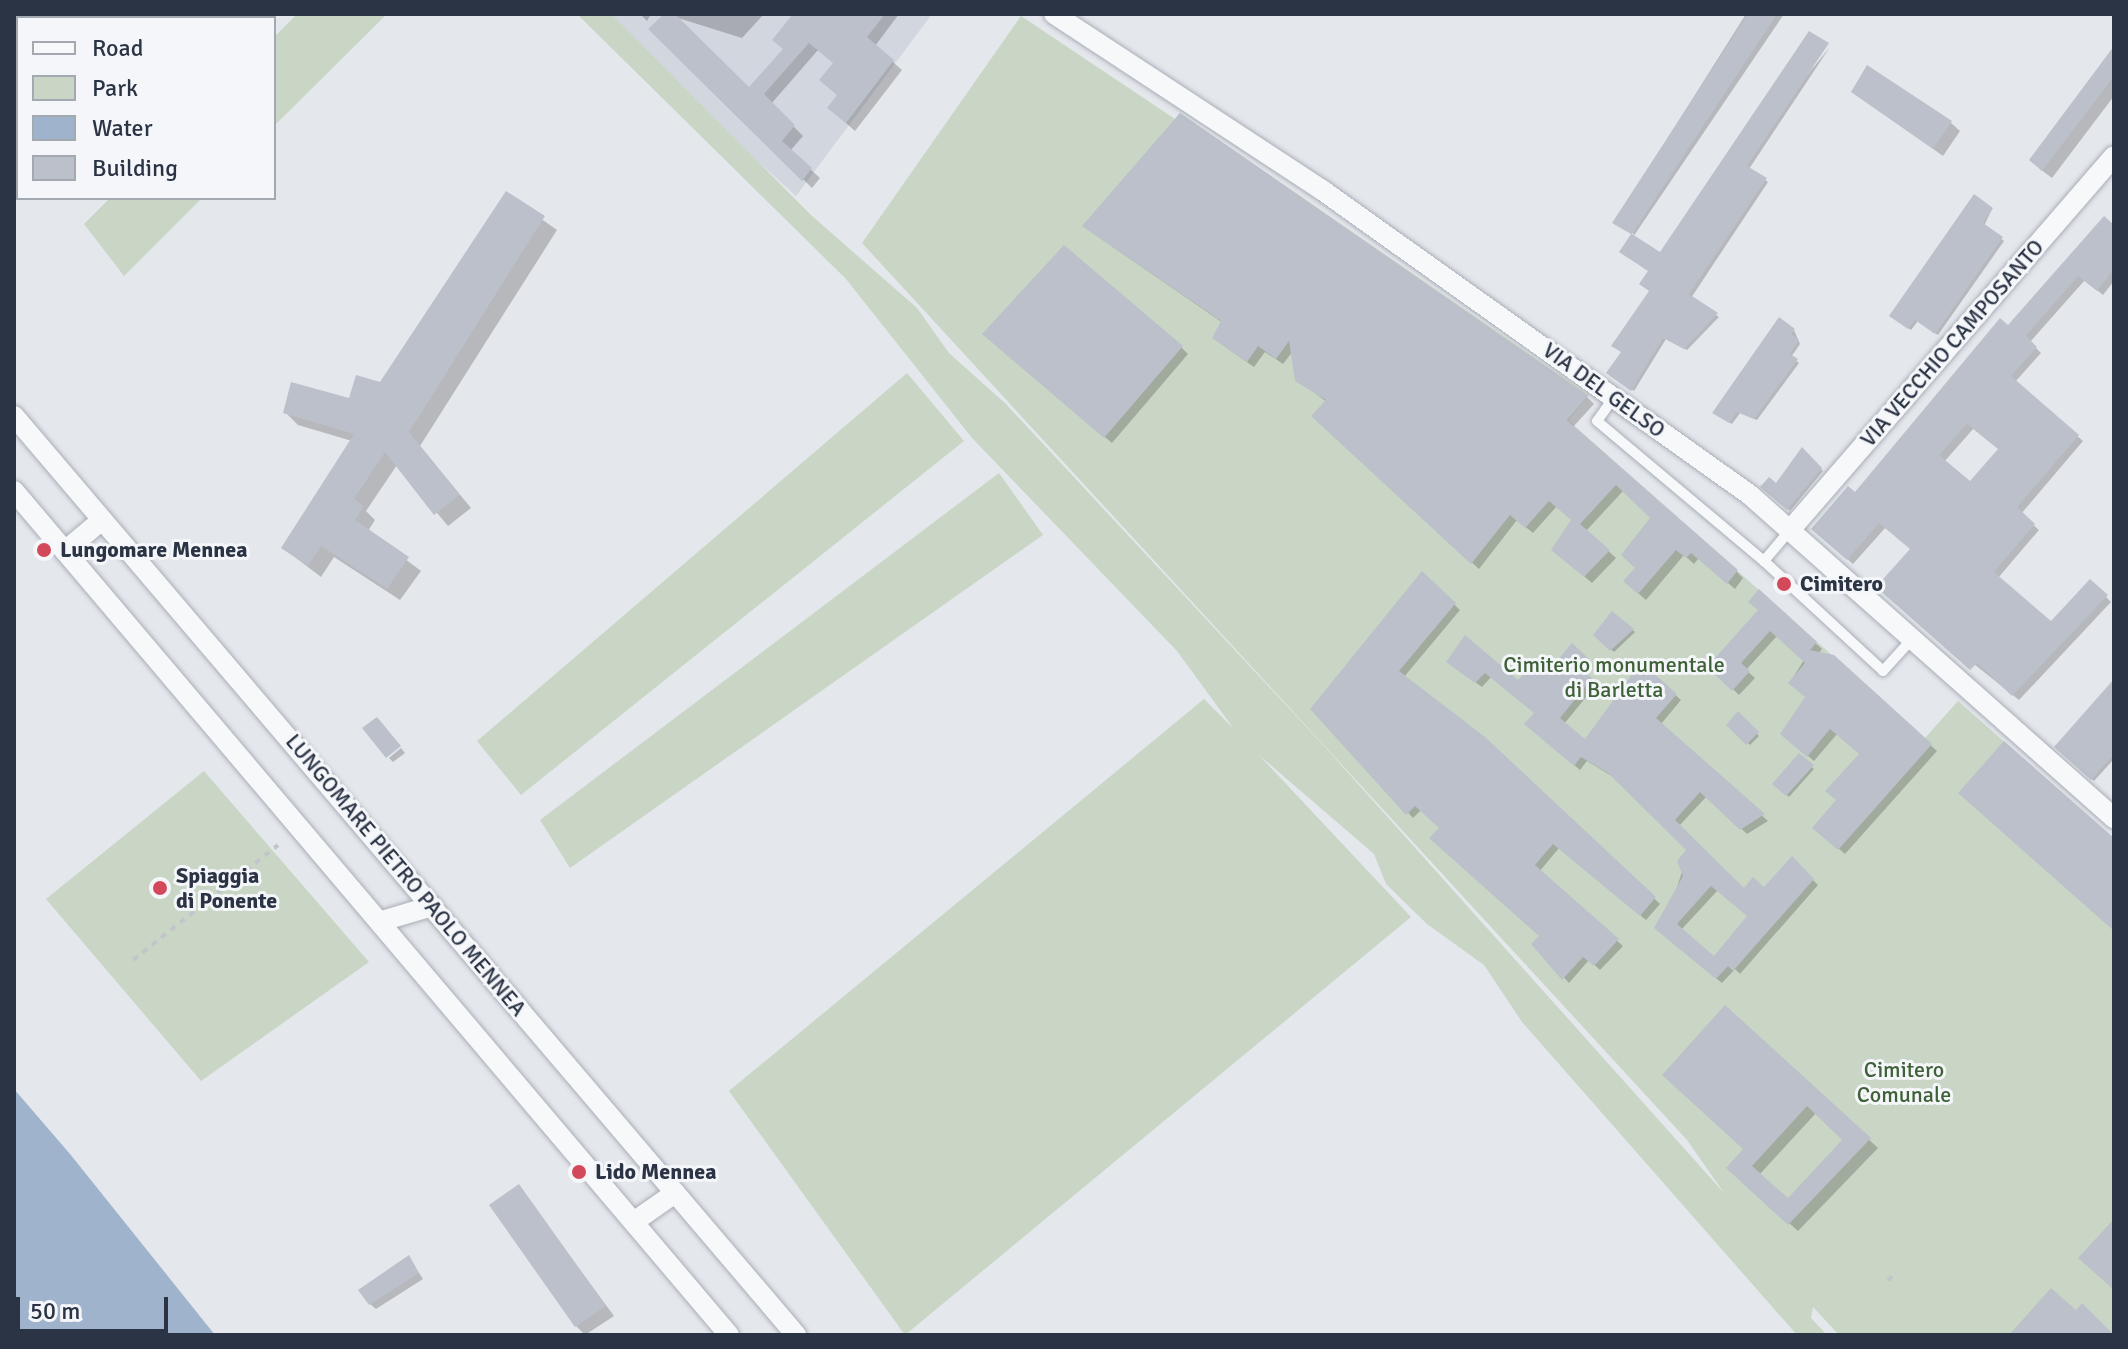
<!DOCTYPE html>
<html>
<head>
<meta charset="utf-8">
<style>
  body { margin:0 }
  #map { position:relative; width:2128px; height:1349px; overflow:hidden; background:#e4e7ec; font-family:Signika,sans-serif }
  div>[style] { position:absolute }
  .built>* { inset:0; background:#d2d6de }
  .green>* { inset:0; background:#c9d6c5 }
  .water>* { inset:0; background:#9fb4cc }
  .shadow>* { inset:0; background:#0003 }
  .building>* { inset:0; background:#bbc0ca }
  .path>* { height:4px; margin-top:-2px; transform-origin:0; background:repeating-linear-gradient(90deg,#c2c5cb 0 6px,transparent 0 12px) }
  .roads { filter:drop-shadow(0 0 2px #a9aeb7) drop-shadow(0 0 2px #a9aeb7) }
  .lane>* { height:10px; margin:-5px; padding:0 5px; transform-origin:5px; border-radius:5px; background:#f7f8fa }
  .street>* { height:20px; margin:-10px; padding:0 10px; transform-origin:10px; border-radius:10px; background:#f7f8fa }
  .dots>* { width:22px; height:22px; translate:-50% -50%; box-sizing:border-box; border:4px solid #f4f6f9; border-radius:50% }
  span { translate:-50% -50%; white-space:nowrap; text-align:center; line-height:1.15; -webkit-text-stroke:6px #f4f6f9; paint-order:stroke }
  .street-label { font-size:22px; color:#2b3445 }
  .poi-label { font-size:22px; color:#2b3445; font-weight:700 }
  .left { translate:0 -50%; text-align:left }
  .park-label { font-size:22px; color:#3f6138 }
  .frame { position:absolute; inset:0; border:16px solid #2b3445; pointer-events:none }
  .legend { position:absolute; left:16px; top:16px; width:260px; height:184px; box-sizing:border-box; background:#f4f6f9; border:2px solid #a4a8b1; margin:0; padding:10px 14px; list-style:none; font-size:24px; color:#2b3445 }
  .legend li { display:flex; align-items:center; gap:16px; height:40px }
  .legend b { width:40px; border:2px solid #a4a8b1 }
  .scale { position:absolute; left:16px; top:1297px; width:152px; height:36px; box-sizing:border-box; border:4px solid #2b3445; border-top:0; padding-left:10px; font-size:24px; line-height:28px; white-space:nowrap; color:#2b3445; -webkit-text-stroke:6px #f4f6f9; paint-order:stroke }
</style>
</head>
<body>
<div id="map">
  <div class="built">
    <i style="clip-path:polygon(594px 14px,932px 14px,796px 196px)"></i>
  </div>
  <div class="green">
    <i style="clip-path:polygon(297px 14px,387px 14px,274px 126px,274px 37px)"></i>
    <i style="clip-path:polygon(577px 14px,611px 14px,811px 215px,917px 308px,949px 353px,1006px 404px,1325px 747px,1724px 1193px,1687px 1140px,862px 243px,1021px 16px,1175px 119px,1180px 113px,1589px 395px,1568px 420px,1925px 738px,1958px 701px,2114px 839px,2114px 1335px,1839px 1335px,1813px 1307px,1811px 1318px,1827px 1335px,1797px 1335px,1522px 1022px,1484px 965px,1427px 924px,1386px 884px,1374px 854px,1259px 755px,1411px 917px,905px 1335px,729px 1091px,1204px 699px,1234px 729px,1177px 651px,972px 438px,846px 279px)"></i>
    <i style="clip-path:polygon(110px 198px,202px 198px,124px 276px,84px 224px)"></i>
    <i style="clip-path:polygon(907px 373px,964px 441px,521px 795px,477px 741px)"></i>
    <i style="clip-path:polygon(999px 473px,1043px 535px,570px 868px,540px 820px)"></i>
    <i style="clip-path:polygon(204px 771px,369px 962px,201px 1081px,46px 899px)"></i>
  </div>
  <div class="water">
    <i style="clip-path:polygon(14px 1089px,70px 1154px,215px 1335px,14px 1335px)"></i>
  </div>
  <div class="shadow">
    <i style="clip-path:polygon(640px 14px,651px 14px,647px 21px)"></i>
    <i style="clip-path:polygon(672px 14px,764px 14px,742px 38px,675px 17px,749px 90px,785px 50px,795px 14px,899px 14px,875px 46px,902px 70px,855px 131px,838px 116px,835px 64px,818px 50px,771px 104px,803px 136px,790px 151px,820px 178px,812px 188px,655px 33px)"></i>
    <i style="clip-path:polygon(1746px 14px,1784px 14px,1633px 237px,1661px 255px,1830px 47px,1749px 169px,1768px 182px,1691px 298px,1719px 317px,1687px 350px,1666px 339px,1634px 391px,1611px 376px,1651px 291px,1650px 271px,1621px 252px,1634px 234px,1614px 223px)"></i>
    <i style="clip-path:polygon(2114px 49px,2114px 96px,2052px 178px,2040px 169px)"></i>
    <i style="clip-path:polygon(1854px 92px,1950px 122px,1960px 131px,1943px 156px)"></i>
    <i style="clip-path:polygon(1181px 116px,1587px 397px,1594px 404px,1573px 427px,1737px 572px,1743px 578px,1735px 589px,1699px 558px,1694px 564px,1684px 555px,1646px 600px,1632px 588px,1653px 518px,1624px 490px,1586px 531px,1616px 558px,1592px 583px,1560px 556px,1574px 521px,1557px 506px,1533px 533px,1517px 520px,1479px 569px,1314px 416px,1327px 402px,1297px 380px,1293px 351px,1283px 364px,1265px 352px,1254px 367px,1221px 344px,1223px 323px,1091px 232px)"></i>
    <i style="clip-path:polygon(506px 194px,557px 230px,420px 446px,471px 508px,448px 526px,397px 465px,366px 511px,375px 520px,368px 531px,421px 571px,400px 600px,334px 557px,321px 577px,283px 548px,352px 441px,298px 425px,285px 412px,350px 400px,381px 384px)"></i>
    <i style="clip-path:polygon(1992px 209px,1984px 226px,2004px 241px,1938px 335px,1918px 321px,1911px 330px,1894px 318px)"></i>
    <i style="clip-path:polygon(evenodd,2114px 228px,2114px 281px,2103px 295px,2085px 280px,2030px 342px,2041px 353px,2015px 382px,2083px 441px,2021px 514px,2039px 530px,1998px 578px,2051px 624px,2091px 582px,2111px 602px,2019px 700px,1884px 592px,1912px 550px,1886px 527px,1853px 564px,1819px 534px,2008px 328px,2114px 228px,1974px 428px,2000px 450px,1970px 484px,1944px 462px,1974px 428px)"></i>
    <i style="clip-path:polygon(1794px 330px,1800px 344px,1791px 357px,1799px 363px,1757px 420px,1740px 413px,1732px 424px,1717px 415px)"></i>
    <i style="clip-path:polygon(991px 340px,1181px 347px,1188px 354px,1112px 443px)"></i>
    <i style="clip-path:polygon(1802px 450px,1823px 471px,1790px 511px,1763px 487px,1776px 485px)"></i>
    <i style="clip-path:polygon(1422px 574px,1460px 610px,1404px 677px,1484px 738px,1660px 904px,1646px 920px,1559px 848px,1539px 872px,1623px 946px,1600px 970px,1589px 960px,1569px 983px,1534px 944px,1541px 937px,1441px 828px,1422px 809px,1413px 818px,1313px 709px)"></i>
    <i style="clip-path:polygon(1759px 592px,1822px 649px,1818px 654px,1834px 657px,1937px 751px,1845px 854px,1821px 833px,1861px 755px,1837px 734px,1814px 761px,1789px 740px,1807px 698px,1790px 682px,1804px 660px,1777px 636px,1746px 670px,1755px 678px,1739px 695px,1710px 667px,1760px 611px)"></i>
    <i style="clip-path:polygon(1612px 614px,1635px 632px,1614px 652px,1595px 635px)"></i>
    <i style="clip-path:polygon(evenodd,1572px 645px,1593px 666px,1585px 675px,1596px 685px,1564px 724px,1585px 742px,1641px 665px,1681px 700px,1661px 724px,1768px 821px,1747px 834px,1707px 796px,1679px 826px,1744px 891px,1764px 890px,1792px 859px,1818px 885px,1740px 974px,1735px 969px,1722px 983px,1662px 934px,1689px 850px,1615px 778px,1587px 761px,1580px 770px,1532px 729px,1536px 713px,1491px 677px,1482px 687px,1448px 662px,1518px 682px,1549px 673px,1572px 645px,1718px 890px,1750px 916px,1715px 959px,1681px 930px,1718px 890px)"></i>
    <i style="clip-path:polygon(2114px 685px,2114px 759px,2094px 781px,2057px 747px)"></i>
    <i style="clip-path:polygon(1738px 714px,1759px 736px,1750px 745px,1729px 725px)"></i>
    <i style="clip-path:polygon(401px 748px,405px 753px,393px 762px,389px 758px)"></i>
    <i style="clip-path:polygon(1799px 756px,1814px 769px,1789px 797px,1775px 784px)"></i>
    <i style="clip-path:polygon(evenodd,1725px 1008px,1878px 1148px,1798px 1231px,1736px 1176px,1745px 1150px,1725px 1008px,1817px 1112px,1845px 1140px,1788px 1201px,1759px 1175px,1817px 1112px)"></i>
    <i style="clip-path:polygon(518px 1186px,614px 1316px,585px 1335px,576px 1326px)"></i>
    <i style="clip-path:polygon(409px 1258px,423px 1279px,376px 1309px,370px 1304px)"></i>
  </div>
  <div class="building">
    <i style="clip-path:polygon(664px 14px,675px 14px,749px 87px,783px 49px,772px 40px,793px 14px,885px 14px,867px 37px,894px 60px,846px 123px,827px 108px,837px 95px,819px 80px,833px 63px,809px 43px,764px 94px,795px 125px,782px 141px,812px 168px,802px 181px,648px 29px)"></i>
    <i style="clip-path:polygon(1748px 14px,1777px 14px,1632px 234px,1660px 252px,1809px 31px,1829px 43px,1747px 166px,1767px 178px,1689px 294px,1718px 313px,1684px 349px,1663px 338px,1631px 391px,1606px 373px,1621px 352px,1611px 346px,1649px 291px,1639px 284px,1648px 271px,1619px 252px,1631px 234px,1612px 223px)"></i>
    <i style="clip-path:polygon(2114px 46px,2114px 76px,2042px 171px,2029px 160px)"></i>
    <i style="clip-path:polygon(1867px 65px,1952px 121px,1933px 149px,1851px 92px)"></i>
    <i style="clip-path:polygon(1180px 113px,1588px 396px,1567px 420px,1738px 570px,1727px 584px,1691px 553px,1686px 558px,1676px 550px,1638px 594px,1623px 581px,1635px 568px,1621px 555px,1650px 518px,1616px 485px,1580px 524px,1610px 550px,1584px 577px,1551px 550px,1571px 520px,1549px 501px,1525px 528px,1510px 515px,1471px 564px,1311px 416px,1326px 400px,1295px 381px,1289px 341px,1276px 359px,1258px 346px,1247px 362px,1212px 338px,1221px 321px,1082px 226px)"></i>
    <i style="clip-path:polygon(506px 191px,545px 216px,409px 432px,460px 495px,434px 515px,385px 452px,354px 499px,364px 506px,355px 520px,409px 557px,387px 589px,321px 546px,308px 566px,281px 548px,354px 434px,283px 413px,291px 382px,349px 398px,356px 375px,380px 382px)"></i>
    <i style="clip-path:polygon(1974px 194px,1993px 208px,1983px 223px,2003px 237px,1935px 334px,1915px 320px,1908px 329px,1889px 316px)"></i>
    <i style="clip-path:polygon(evenodd,2104px 216px,2114px 225px,2114px 269px,2097px 291px,2078px 276px,2026px 336px,2037px 347px,2011px 376px,2079px 435px,2017px 507px,2035px 524px,1994px 572px,2051px 621px,2090px 579px,2108px 595px,2012px 696px,1977px 663px,1970px 670px,1876px 587px,1910px 549px,1879px 523px,1847px 560px,1811px 529px,1848px 486px,1855px 492px,2000px 318px,2008px 325px,2104px 216px,1967px 424px,1998px 449px,1970px 481px,1939px 455px,1967px 424px)"></i>
    <i style="clip-path:polygon(1064px 245px,1183px 346px,1104px 438px,982px 334px)"></i>
    <i style="clip-path:polygon(1779px 317px,1795px 329px,1791px 334px,1799px 340px,1790px 354px,1798px 359px,1754px 419px,1737px 412px,1729px 423px,1712px 413px)"></i>
    <i style="clip-path:polygon(1802px 447px,1822px 468px,1787px 510px,1760px 487px,1769px 477px,1776px 483px)"></i>
    <i style="clip-path:polygon(1422px 571px,1456px 603px,1399px 671px,1485px 737px,1656px 897px,1640px 916px,1553px 844px,1535px 865px,1619px 939px,1594px 966px,1583px 957px,1562px 980px,1531px 944px,1539px 936px,1429px 838px,1439px 828px,1415px 806px,1406px 815px,1310px 709px)"></i>
    <i style="clip-path:polygon(1759px 589px,1817px 642px,1810px 650px,1834px 655px,1932px 744px,1838px 850px,1812px 828px,1836px 800px,1825px 791px,1859px 754px,1830px 729px,1807px 757px,1780px 734px,1805px 697px,1788px 683px,1805px 663px,1770px 631px,1741px 663px,1750px 671px,1732px 691px,1707px 667px,1758px 610px,1748px 602px)"></i>
    <i style="clip-path:polygon(1612px 611px,1634px 629px,1610px 651px,1593px 635px)"></i>
    <i style="clip-path:polygon(evenodd,1465px 635px,1518px 680px,1537px 659px,1549px 670px,1572px 643px,1589px 659px,1580px 669px,1592px 678px,1560px 718px,1585px 739px,1641px 662px,1677px 694px,1656px 718px,1765px 814px,1740px 830px,1700px 792px,1675px 820px,1744px 888px,1753px 877px,1764px 887px,1792px 856px,1814px 879px,1733px 971px,1728px 966px,1716px 979px,1654px 928px,1683px 876px,1677px 861px,1686px 850px,1608px 773px,1581px 757px,1574px 766px,1524px 724px,1534px 713px,1485px 673px,1475px 683px,1446px 662px,1465px 635px,1711px 886px,1747px 916px,1714px 956px,1677px 924px,1711px 886px)"></i>
    <i style="clip-path:polygon(2114px 679px,2114px 754px,2091px 780px,2054px 747px)"></i>
    <i style="clip-path:polygon(1738px 711px,1759px 732px,1746px 745px,1726px 725px)"></i>
    <i style="clip-path:polygon(377px 717px,401px 746px,386px 758px,362px 728px)"></i>
    <i style="clip-path:polygon(2004px 741px,2114px 838px,2114px 931px,1958px 793px)"></i>
    <i style="clip-path:polygon(1799px 753px,1814px 765px,1786px 796px,1772px 784px)"></i>
    <i style="clip-path:polygon(evenodd,1725px 1005px,1871px 1138px,1788px 1225px,1726px 1168px,1743px 1149px,1662px 1075px,1725px 1005px,1807px 1106px,1842px 1140px,1788px 1198px,1752px 1166px,1807px 1106px)"></i>
    <i style="clip-path:polygon(519px 1184px,606px 1306px,575px 1327px,489px 1205px)"></i>
    <i style="clip-path:polygon(2114px 1219px,2114px 1290px,2078px 1258px)"></i>
    <i style="clip-path:polygon(409px 1255px,419px 1273px,369px 1305px,358px 1290px)"></i>
    <i style="clip-path:polygon(2051px 1288px,2076px 1310px,2082px 1303px,2114px 1335px,2009px 1335px)"></i>
  </div>
  <div class="path">
    <i style="left:133px;top:960px;width:185px;rotate:-38.4deg"></i>
    <i style="left:1888px;top:1281px;width:12px;rotate:-48deg"></i>
  </div>
  <div class="roads">
    <div class="lane">
      <i style="left:1614px;top:397px;width:29px;rotate:125deg"></i>
      <i style="left:1597px;top:421px;width:218px;rotate:40deg"></i>
      <i style="left:1791px;top:529px;width:42px;rotate:130.2deg"></i>
      <i style="left:1764px;top:561px;width:162px;rotate:42.7deg"></i>
      <i style="left:1883px;top:671px;width:43px;rotate:-47.8deg"></i>
    </div>
    <div class="street">
      <i style="left:1054px;top:14px;width:321px;rotate:33.3deg"></i>
      <i style="left:1322px;top:190px;width:526px;rotate:35.47deg"></i>
      <i style="left:1750px;top:495px;width:487px;rotate:41.6deg"></i>
      <i style="left:14px;top:416px;width:1207px;rotate:49.6deg"></i>
      <i style="left:14px;top:491px;width:1106px;rotate:49.73deg"></i>
      <i style="left:1791px;top:529px;width:493px;rotate:-49.1deg"></i>
      <i style="left:65px;top:551px;width:48px;rotate:-40deg"></i>
      <i style="left:382px;top:921px;width:52px;rotate:-16.7deg"></i>
      <i style="left:635px;top:1221px;width:49px;rotate:-35deg"></i>
    </div>
  </div>
  <div class="dots">
    <i style="left:44px;top:550px;background:#d1495b"></i>
    <i style="left:1784px;top:584px;background:#d1495b"></i>
    <i style="left:160px;top:888px;background:#d1495b"></i>
    <i style="left:579px;top:1172px;background:#d1495b"></i>
  </div>
  <div class="street-label">
    <span style="left:1952px;top:343px;rotate:-49deg">VIA VECCHIO CAMPOSANTO</span>
    <span style="left:1604px;top:390px;rotate:36deg">VIA DEL GELSO</span>
    <span style="left:406px;top:875px;rotate:50deg">LUNGOMARE PIETRO PAOLO MENNEA</span>
  </div>
  <div class="poi-label">
    <span class="left" style="left:60px;top:550px">Lungomare Mennea</span>
    <span class="left" style="left:1800px;top:584px">Cimitero</span>
    <span class="left" style="left:176px;top:888px">Spiaggia<br>di Ponente</span>
    <span class="left" style="left:595px;top:1172px">Lido Mennea</span>
  </div>
  <div class="park-label">
    <span style="left:1614px;top:677px">Cimiterio monumentale<br>di Barletta</span>
    <span style="left:1904px;top:1082px">Cimitero<br>Comunale</span>
  </div>
  <div class="frame"></div>
  <ul class="legend">
  <li><b style="height:10px;background:#f7f8fa"></b>Road</li>
  <li><b style="height:22px;background:#c9d6c5"></b>Park</li>
  <li><b style="height:22px;background:#9fb4cc"></b>Water</li>
  <li><b style="height:22px;background:#bbc0ca"></b>Building</li>
  </ul>
  <div class="scale">50 m</div>
</div>
</body>
</html>
